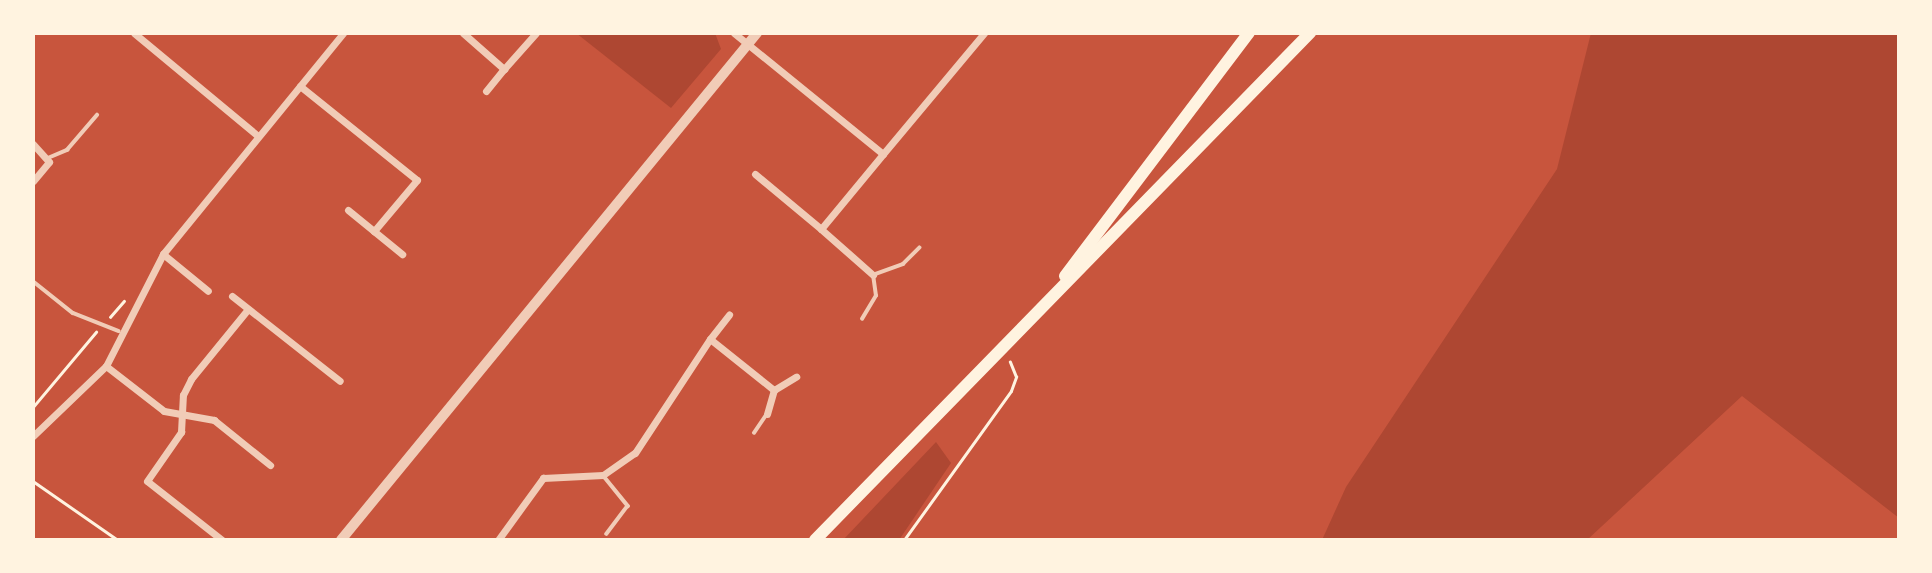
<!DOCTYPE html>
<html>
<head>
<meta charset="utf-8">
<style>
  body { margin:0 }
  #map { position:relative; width:1932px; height:573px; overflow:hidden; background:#c8553d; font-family:"DejaVu Sans",sans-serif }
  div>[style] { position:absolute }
  .green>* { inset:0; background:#ae4732 }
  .path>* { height:2.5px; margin:-1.25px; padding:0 1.25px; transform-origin:1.25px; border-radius:1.25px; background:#fff3e0 }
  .service>* { height:3.5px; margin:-1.75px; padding:0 1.75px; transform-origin:1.75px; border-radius:1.75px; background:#f1ccb7 }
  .minor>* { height:7px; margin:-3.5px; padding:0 3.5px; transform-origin:3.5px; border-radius:3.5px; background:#f1ccb7 }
  .tertiary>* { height:10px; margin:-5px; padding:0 5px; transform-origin:5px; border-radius:5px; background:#f1ccb7 }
  .primary>* { height:12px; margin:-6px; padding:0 6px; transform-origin:6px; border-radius:6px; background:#fff3e0 }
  span { translate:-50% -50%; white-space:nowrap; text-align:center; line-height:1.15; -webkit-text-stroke:5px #fff3e0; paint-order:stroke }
  .frame { position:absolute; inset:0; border:35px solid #fff3e0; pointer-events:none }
</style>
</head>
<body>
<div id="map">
  <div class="green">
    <i style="clip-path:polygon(576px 33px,715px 33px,721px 49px,671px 108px)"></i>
    <i style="clip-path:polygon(1591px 33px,1899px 33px,1899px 518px,1742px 396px,1587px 540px,1322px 540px,1346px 487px,1557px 169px)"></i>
    <i style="clip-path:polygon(936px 442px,951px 463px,899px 540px,843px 540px)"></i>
  </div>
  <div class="path">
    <i style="left:110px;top:317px;width:21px;rotate:-49deg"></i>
    <i style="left:33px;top:407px;width:98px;rotate:-50deg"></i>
    <i style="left:33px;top:481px;width:103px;rotate:34.8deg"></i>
    <i style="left:904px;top:540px;width:183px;rotate:-54.3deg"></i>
    <i style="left:1011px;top:391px;width:15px;rotate:-70deg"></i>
    <i style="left:1016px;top:377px;width:16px;rotate:-112deg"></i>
  </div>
  <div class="service">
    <i style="left:48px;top:158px;width:21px;rotate:-23deg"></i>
    <i style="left:67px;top:150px;width:46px;rotate:-49.4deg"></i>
    <i style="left:33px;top:281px;width:51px;rotate:38.7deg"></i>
    <i style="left:73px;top:313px;width:49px;rotate:21.4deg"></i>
    <i style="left:862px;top:319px;width:27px;rotate:-59deg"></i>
    <i style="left:876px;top:296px;width:21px;rotate:-98deg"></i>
    <i style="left:873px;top:275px;width:32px;rotate:-20deg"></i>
    <i style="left:903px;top:264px;width:23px;rotate:-45deg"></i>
    <i style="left:754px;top:433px;width:23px;rotate:-56deg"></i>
    <i style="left:603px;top:475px;width:40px;rotate:51deg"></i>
    <i style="left:628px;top:506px;width:35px;rotate:127deg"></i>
  </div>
  <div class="minor">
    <i style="left:134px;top:33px;width:161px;rotate:39.7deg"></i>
    <i style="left:463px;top:33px;width:55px;rotate:41.3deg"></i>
    <i style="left:504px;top:69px;width:48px;rotate:-48.4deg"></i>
    <i style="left:734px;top:33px;width:192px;rotate:39.1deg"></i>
    <i style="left:883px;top:154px;width:158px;rotate:-50.1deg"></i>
    <i style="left:300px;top:86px;width:150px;rotate:38.8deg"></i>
    <i style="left:417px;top:180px;width:67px;rotate:130.1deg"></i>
    <i style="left:486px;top:91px;width:28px;rotate:-51deg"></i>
    <i style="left:33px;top:144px;width:24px;rotate:48deg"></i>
    <i style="left:49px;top:162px;width:25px;rotate:130deg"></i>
    <i style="left:755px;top:174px;width:86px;rotate:39.8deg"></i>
    <i style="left:348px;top:210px;width:70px;rotate:39.2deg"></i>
    <i style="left:163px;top:254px;width:58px;rotate:39.4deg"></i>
    <i style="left:873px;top:275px;width:69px;rotate:-138.5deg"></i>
    <i style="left:821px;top:229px;width:97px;rotate:-50.4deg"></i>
    <i style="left:232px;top:296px;width:137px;rotate:38.2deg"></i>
    <i style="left:710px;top:339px;width:31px;rotate:-52deg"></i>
    <i style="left:106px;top:366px;width:73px;rotate:37.8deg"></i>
    <i style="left:164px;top:411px;width:51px;rotate:10.2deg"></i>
    <i style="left:214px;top:420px;width:72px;rotate:38.8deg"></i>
    <i style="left:767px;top:414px;width:25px;rotate:-74deg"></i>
    <i style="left:774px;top:390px;width:26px;rotate:-31deg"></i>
    <i style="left:33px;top:436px;width:101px;rotate:-43.8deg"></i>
    <i style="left:106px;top:366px;width:126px;rotate:-63deg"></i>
    <i style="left:163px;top:254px;width:285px;rotate:-50.8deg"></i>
    <i style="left:222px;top:540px;width:95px;rotate:-141.8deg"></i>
    <i style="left:147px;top:481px;width:60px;rotate:-55.2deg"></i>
    <i style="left:181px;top:432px;width:37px;rotate:-87deg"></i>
    <i style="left:183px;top:395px;width:18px;rotate:-63deg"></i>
    <i style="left:191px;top:379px;width:90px;rotate:-50.8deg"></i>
    <i style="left:498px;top:540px;width:77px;rotate:-54deg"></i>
    <i style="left:543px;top:478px;width:60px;rotate:-2.9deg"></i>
    <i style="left:603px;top:475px;width:39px;rotate:-35deg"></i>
    <i style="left:635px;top:453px;width:136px;rotate:-56.7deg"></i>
    <i style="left:710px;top:339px;width:82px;rotate:38.6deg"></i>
  </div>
  <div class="tertiary">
    <i style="left:341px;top:540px;width:656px;rotate:-50.63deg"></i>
  </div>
  <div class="primary">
    <i style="left:1065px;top:276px;width:305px;rotate:-52.9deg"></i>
    <i style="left:815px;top:540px;width:709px;rotate:-45.69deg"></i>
  </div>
  <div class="frame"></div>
</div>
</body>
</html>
